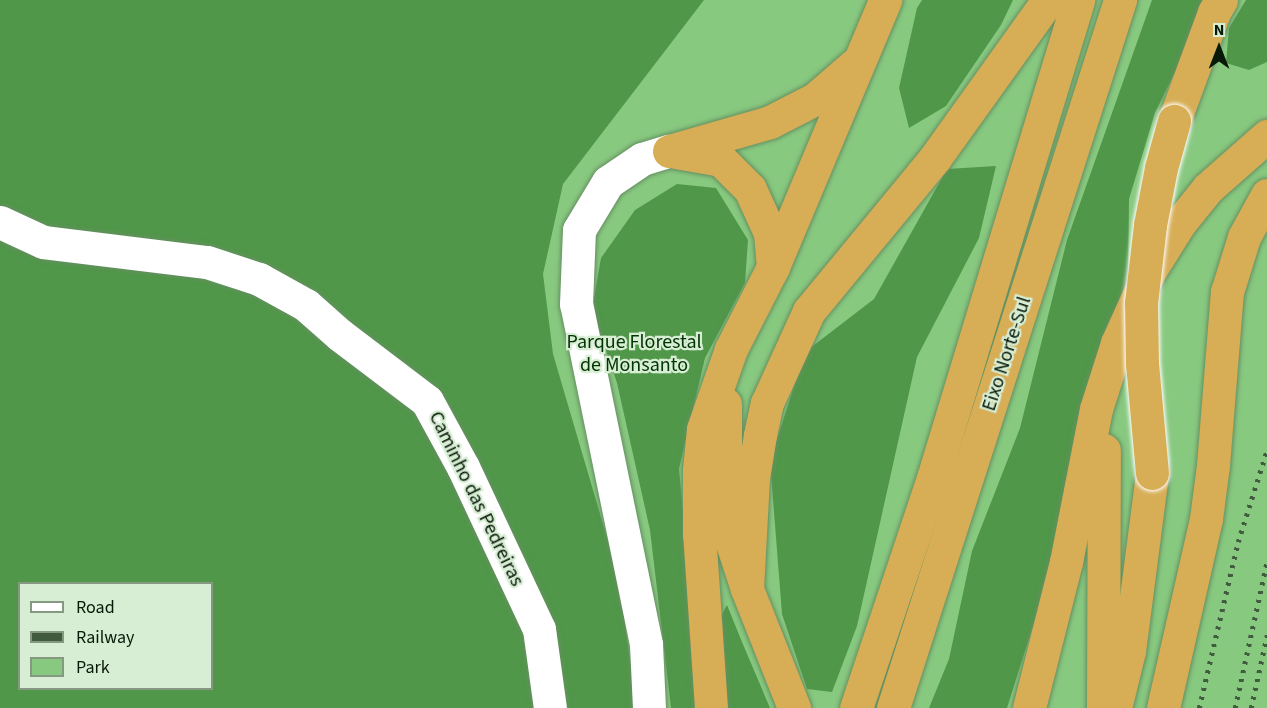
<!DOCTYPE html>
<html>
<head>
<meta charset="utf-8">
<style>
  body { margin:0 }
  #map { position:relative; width:1267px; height:708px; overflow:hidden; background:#a7d3a2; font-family:"Source Sans 3",sans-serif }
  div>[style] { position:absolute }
  .green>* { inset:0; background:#88c980 }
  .forest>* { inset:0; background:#509749 }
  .roads { filter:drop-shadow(0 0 2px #658f61) drop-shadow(0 0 2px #658f61) }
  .tertiary>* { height:33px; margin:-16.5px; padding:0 16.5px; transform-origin:16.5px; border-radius:16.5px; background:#fff }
  .secondary>* { height:33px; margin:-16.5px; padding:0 16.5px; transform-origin:16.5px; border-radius:16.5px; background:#fff }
  .trunk>* { height:33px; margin:-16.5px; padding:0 16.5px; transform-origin:16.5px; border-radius:16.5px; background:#d7ae56 }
  .rail>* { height:4.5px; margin-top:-2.25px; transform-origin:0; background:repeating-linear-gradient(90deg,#415b3e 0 3px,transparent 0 9px) }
  .bridges { filter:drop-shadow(0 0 2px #fff) drop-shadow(0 0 2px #fff) }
  .trunk-bridge>* { height:33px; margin:-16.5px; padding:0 16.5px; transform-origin:16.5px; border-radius:16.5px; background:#d7ae56 }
  span { translate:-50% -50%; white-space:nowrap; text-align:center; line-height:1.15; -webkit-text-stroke:4.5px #d7edd4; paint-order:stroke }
  .park-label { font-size:20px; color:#003400 }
  .street-label { font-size:20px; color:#091908 }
  .legend { position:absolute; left:18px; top:582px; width:195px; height:108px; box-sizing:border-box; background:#d7edd4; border:2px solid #859882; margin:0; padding:8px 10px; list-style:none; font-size:18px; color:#091908 }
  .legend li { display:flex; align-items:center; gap:12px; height:30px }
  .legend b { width:30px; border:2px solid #859882 }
  .north { position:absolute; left:1189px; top:18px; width:60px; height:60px; -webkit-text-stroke:4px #d7edd4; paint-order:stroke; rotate:0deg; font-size:16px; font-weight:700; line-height:24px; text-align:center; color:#091908 }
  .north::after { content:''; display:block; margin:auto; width:21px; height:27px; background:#091908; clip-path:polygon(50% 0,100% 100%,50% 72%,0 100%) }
</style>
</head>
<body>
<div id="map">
  <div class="green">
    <i style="clip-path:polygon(evenodd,0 0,1267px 0,1267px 708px,0 708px,0 0,20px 584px,212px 584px,212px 688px,20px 688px,20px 584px)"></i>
  </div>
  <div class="forest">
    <i style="clip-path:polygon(evenodd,0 0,704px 0,563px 184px,543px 274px,553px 354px,618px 575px,637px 708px,0 708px,0 0,20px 584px,212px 584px,212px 688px,20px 688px,20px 584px)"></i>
    <i style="clip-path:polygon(922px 0,1013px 0,1001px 25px,946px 106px,909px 128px,899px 88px,917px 8px)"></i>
    <i style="clip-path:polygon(1152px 0,1210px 0,1155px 113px,1129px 199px,1128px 296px,1046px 585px,1007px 708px,929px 708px,949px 659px,972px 551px,1020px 428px,1067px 240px)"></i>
    <i style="clip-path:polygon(1246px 0,1267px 0,1267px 62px,1249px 70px,1226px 63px,1229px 28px)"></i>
    <i style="clip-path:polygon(996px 166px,979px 238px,917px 357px,857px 626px,832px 692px,807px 689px,782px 614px,770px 461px,805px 352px,874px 299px,947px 169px)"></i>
    <i style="clip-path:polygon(677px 184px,716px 188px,748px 240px,745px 283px,705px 358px,679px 469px,702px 708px,671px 708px,650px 530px,617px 383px,592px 309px,601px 258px,635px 210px)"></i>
    <i style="clip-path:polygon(727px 605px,742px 642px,770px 708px,725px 708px,716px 625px)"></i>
  </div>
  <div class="roads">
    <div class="tertiary">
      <i style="left:0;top:222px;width:47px;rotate:24.9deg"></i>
      <i style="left:43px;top:242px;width:165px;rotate:7deg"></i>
      <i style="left:207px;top:262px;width:55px;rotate:18.1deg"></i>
      <i style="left:259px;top:279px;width:54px;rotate:29deg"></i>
      <i style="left:306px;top:305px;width:45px;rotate:41.4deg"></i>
      <i style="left:340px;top:335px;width:109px;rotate:37.2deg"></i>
      <i style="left:427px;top:401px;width:75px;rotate:61.4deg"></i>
      <i style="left:463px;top:467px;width:179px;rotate:64.9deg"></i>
      <i style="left:539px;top:629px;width:80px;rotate:82.1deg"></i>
    </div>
    <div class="secondary">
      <i style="left:649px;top:708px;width:64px;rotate:-92.7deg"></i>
      <i style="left:646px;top:644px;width:347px;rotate:-101.6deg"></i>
      <i style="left:576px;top:304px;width:74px;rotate:-87.7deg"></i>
      <i style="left:579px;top:230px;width:56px;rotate:-58.9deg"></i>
      <i style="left:608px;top:182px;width:41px;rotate:-34.1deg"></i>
      <i style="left:642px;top:159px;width:28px;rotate:-17deg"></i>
    </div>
    <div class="trunk">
      <i style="left:1174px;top:121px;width:116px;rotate:-69.8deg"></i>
      <i style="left:1214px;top:12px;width:14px;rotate:-60deg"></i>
      <i style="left:669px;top:151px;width:105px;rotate:-16deg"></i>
      <i style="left:770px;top:122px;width:51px;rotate:-27.1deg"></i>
      <i style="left:815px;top:99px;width:52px;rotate:-41.1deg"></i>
      <i style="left:676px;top:152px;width:46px;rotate:10.1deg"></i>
      <i style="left:721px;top:160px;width:41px;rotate:45deg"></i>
      <i style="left:750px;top:189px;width:48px;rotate:65.6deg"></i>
      <i style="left:770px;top:233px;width:34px;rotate:85deg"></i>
      <i style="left:725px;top:404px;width:86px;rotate:90deg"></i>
      <i style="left:725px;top:490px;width:44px;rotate:84.8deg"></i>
      <i style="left:729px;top:534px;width:58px;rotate:71.9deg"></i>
      <i style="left:747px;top:589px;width:128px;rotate:68.4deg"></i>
      <i style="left:747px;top:589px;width:111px;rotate:-86.9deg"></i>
      <i style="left:753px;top:478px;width:44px;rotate:-80.8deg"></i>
      <i style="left:760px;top:435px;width:33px;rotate:-78deg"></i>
      <i style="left:767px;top:403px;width:101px;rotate:-65.5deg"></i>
      <i style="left:809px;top:311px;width:198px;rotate:-50.5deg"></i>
      <i style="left:935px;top:158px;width:194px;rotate:-54.4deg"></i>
      <i style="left:711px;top:708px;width:174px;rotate:-93.9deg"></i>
      <i style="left:699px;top:534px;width:64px;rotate:-90deg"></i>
      <i style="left:699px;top:470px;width:41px;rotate:-84.4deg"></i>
      <i style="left:703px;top:429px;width:85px;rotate:-70.7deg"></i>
      <i style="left:731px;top:349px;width:92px;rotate:-62.9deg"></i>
      <i style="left:773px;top:267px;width:290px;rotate:-67.2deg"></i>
      <i style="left:856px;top:708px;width:243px;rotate:-71.5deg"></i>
      <i style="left:933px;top:478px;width:500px;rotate:-73.1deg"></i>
      <i style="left:893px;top:708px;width:744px;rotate:-72.22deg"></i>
      <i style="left:1029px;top:708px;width:151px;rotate:-75.8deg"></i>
      <i style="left:1066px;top:562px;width:156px;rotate:-78.9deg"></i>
      <i style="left:1096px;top:409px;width:69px;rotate:-72.3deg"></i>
      <i style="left:1117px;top:343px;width:78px;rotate:-65.7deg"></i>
      <i style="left:1149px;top:272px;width:57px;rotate:-58deg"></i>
      <i style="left:1179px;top:224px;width:46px;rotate:-51.1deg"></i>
      <i style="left:1208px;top:188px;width:79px;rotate:-41.4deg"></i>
      <i style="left:1103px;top:708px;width:258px;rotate:-89.8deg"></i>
      <i style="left:1115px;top:708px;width:59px;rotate:-76.2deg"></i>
      <i style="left:1129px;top:651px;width:179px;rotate:-82.6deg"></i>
      <i style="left:1163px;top:708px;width:194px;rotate:-77.2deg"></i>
      <i style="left:1206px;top:519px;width:54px;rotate:-82.6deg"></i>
      <i style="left:1213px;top:465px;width:174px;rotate:-85.4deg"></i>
      <i style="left:1227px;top:292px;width:58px;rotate:-72.8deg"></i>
      <i style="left:1244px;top:237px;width:48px;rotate:-61.3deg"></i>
    </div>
  </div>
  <div class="rail">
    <i style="left:1199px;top:708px;width:171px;rotate:-76.8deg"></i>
    <i style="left:1238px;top:542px;width:96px;rotate:-72.5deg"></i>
    <i style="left:1235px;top:708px;width:150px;rotate:-77.7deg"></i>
    <i style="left:1251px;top:708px;width:75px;rotate:-77.6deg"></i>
  </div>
  <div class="bridges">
    <div class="trunk-bridge">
      <i style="left:1152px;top:473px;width:109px;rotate:-95.2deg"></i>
      <i style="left:1142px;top:364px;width:61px;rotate:-90.9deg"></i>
      <i style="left:1141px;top:303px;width:79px;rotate:-83.4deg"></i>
      <i style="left:1150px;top:225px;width:58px;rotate:-79.1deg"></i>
      <i style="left:1161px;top:168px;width:49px;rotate:-74.5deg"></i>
    </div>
  </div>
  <div class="park-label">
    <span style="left:634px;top:354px">Parque Florestal<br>de Monsanto</span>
  </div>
  <div class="street-label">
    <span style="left:1007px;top:354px;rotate:-72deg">Eixo Norte-Sul</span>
    <span style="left:476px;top:499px;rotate:64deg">Caminho das Pedreiras</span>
  </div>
  <ul class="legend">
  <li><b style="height:8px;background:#fff"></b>Road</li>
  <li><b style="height:8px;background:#415b3e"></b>Railway</li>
  <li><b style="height:16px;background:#88c980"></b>Park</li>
  </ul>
  <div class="north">N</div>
</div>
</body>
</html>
